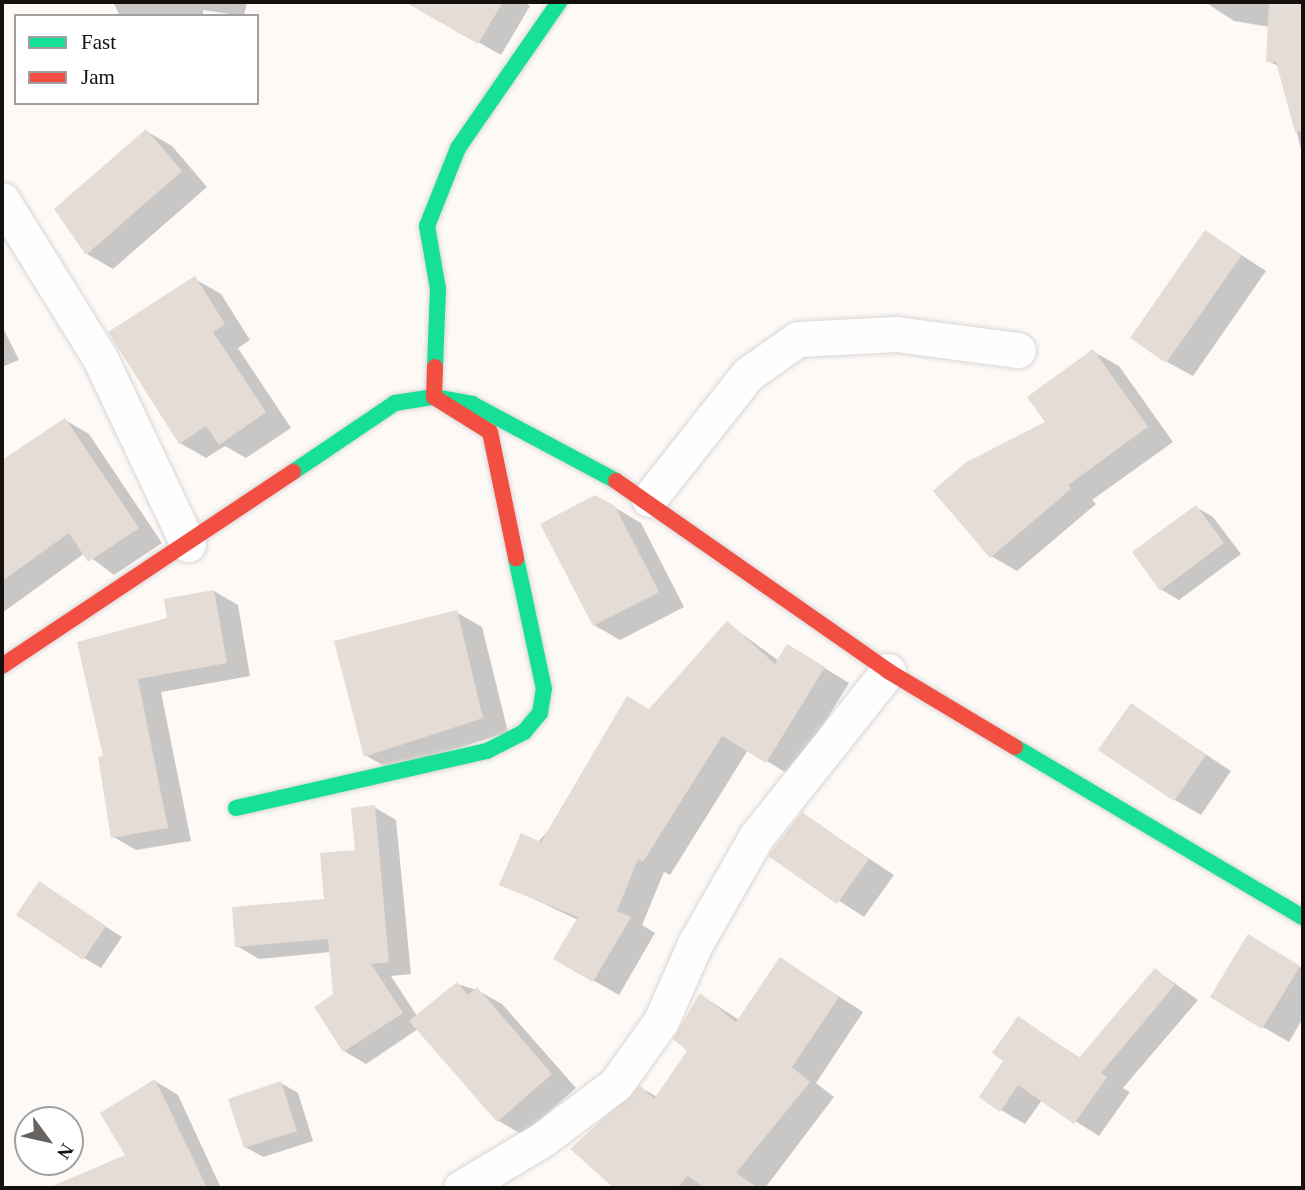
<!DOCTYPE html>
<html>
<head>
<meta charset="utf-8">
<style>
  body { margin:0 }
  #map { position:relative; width:1305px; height:1190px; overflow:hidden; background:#fcf9f7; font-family:"Times New Roman",serif }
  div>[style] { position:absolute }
  .shadow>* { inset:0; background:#0003 }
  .building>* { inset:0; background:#e4dcd5 }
  .roads { filter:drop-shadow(0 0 2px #d9d6d4) drop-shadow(0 0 2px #d9d6d4) }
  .street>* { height:35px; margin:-17.5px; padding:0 17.5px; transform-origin:17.5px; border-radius:17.5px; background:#fffefe }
  .fast>* { height:16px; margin:-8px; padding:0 8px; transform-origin:8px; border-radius:8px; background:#16e098 }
  .jam>* { height:16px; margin:-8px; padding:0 8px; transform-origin:8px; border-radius:8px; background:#f24e42 }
  span { translate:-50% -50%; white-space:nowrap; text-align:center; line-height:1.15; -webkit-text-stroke:6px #fff; paint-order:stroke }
  .frame { position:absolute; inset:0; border:4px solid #13100e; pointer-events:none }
  .legend { position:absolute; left:14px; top:14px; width:245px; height:91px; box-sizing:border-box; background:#fff; border:2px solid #a19f9f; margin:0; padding:9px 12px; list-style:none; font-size:21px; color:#13100e }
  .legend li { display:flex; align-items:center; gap:14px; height:35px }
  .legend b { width:35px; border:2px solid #a19f9f }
  .north { position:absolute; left:14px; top:1106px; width:70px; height:70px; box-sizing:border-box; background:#fff; border:2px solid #a19f9f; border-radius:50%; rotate:123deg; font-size:19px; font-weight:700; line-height:28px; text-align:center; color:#13100e }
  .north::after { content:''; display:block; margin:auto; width:24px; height:32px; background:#656260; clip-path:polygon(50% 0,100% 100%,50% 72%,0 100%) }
</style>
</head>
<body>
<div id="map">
  <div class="shadow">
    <i style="clip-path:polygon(113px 2px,247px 2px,244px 16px,203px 10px,203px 16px,120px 16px)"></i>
    <i style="clip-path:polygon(408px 2px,523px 2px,530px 6px,501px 55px)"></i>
    <i style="clip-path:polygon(1205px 2px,1303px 2px,1303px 157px,1280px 67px,1268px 61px,1270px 27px,1234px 21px)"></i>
    <i style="clip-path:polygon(146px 131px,172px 146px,207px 187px,113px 269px,87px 254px)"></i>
    <i style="clip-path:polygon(1206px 232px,1266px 271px,1193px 376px,1167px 362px)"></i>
    <i style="clip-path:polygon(195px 279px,221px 294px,250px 340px,238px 348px,291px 428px,246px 458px,225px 446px,206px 458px,180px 443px)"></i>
    <i style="clip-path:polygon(2px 326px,19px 360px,2px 367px)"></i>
    <i style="clip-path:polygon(1094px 352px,1119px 366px,1173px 442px,1092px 500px,1096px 504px,1017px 571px,991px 556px)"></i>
    <i style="clip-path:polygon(65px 420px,89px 434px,162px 543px,114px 575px,85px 553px,2px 613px,2px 461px)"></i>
    <i style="clip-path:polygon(614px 507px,641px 523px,684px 607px,620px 640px,594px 625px)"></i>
    <i style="clip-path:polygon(1196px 507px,1213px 517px,1241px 554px,1179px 600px,1162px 590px,1135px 553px)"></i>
    <i style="clip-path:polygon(214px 591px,238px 605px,250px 676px,161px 692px,191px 841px,136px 850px,112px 836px,105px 757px,79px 644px,169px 619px)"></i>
    <i style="clip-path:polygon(456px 612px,482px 627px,508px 732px,391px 770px,365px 755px)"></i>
    <i style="clip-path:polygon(727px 623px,779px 661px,813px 661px,849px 683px,792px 776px,748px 750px,670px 875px,664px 872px,642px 925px,655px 933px,619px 995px,556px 959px,578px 920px,502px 884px)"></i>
    <i style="clip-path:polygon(1131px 705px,1231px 771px,1201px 815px,1175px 800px)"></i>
    <i style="clip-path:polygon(374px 807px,396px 820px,411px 974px,391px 976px,417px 1016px,457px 984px,477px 990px,502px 1004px,576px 1088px,523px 1135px,499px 1121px,418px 1029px,366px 1064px,344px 1051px,331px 952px,259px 959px,237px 946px,326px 900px,357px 852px)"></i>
    <i style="clip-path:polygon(802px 814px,894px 875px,864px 917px,771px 856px)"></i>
    <i style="clip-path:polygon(55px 894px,122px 937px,101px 968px,84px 958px)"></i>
    <i style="clip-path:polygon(1249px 936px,1303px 969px,1303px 1018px,1289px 1042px,1263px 1027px)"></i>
    <i style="clip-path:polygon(781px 959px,863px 1012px,816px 1083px,834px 1097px,765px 1188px,617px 1188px,573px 1149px,640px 1087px,657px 1097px,689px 1051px,701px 995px,739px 1020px)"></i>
    <i style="clip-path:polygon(1156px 970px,1198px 1000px,1123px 1088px,1130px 1092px,1099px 1136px,1042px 1100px,1025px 1124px,1001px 1110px,1018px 1018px,1080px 1058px)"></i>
    <i style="clip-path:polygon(155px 1081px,178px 1095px,221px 1188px,53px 1188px,128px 1156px)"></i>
    <i style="clip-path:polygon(281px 1083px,298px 1093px,313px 1141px,263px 1157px,245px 1147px)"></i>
  </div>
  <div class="building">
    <i style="clip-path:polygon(405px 2px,503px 2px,478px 44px)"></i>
    <i style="clip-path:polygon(1269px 2px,1303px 2px,1303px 131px,1295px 132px,1276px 62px,1266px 62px)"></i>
    <i style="clip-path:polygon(146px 129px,182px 171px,86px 255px,54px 209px)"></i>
    <i style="clip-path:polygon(1205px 230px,1242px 255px,1166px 363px,1130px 338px)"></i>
    <i style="clip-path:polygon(195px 276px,225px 324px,213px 332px,266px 412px,219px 445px,206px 426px,179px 444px,108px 332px)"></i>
    <i style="clip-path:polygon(1093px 349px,1148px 427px,1068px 485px,1071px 489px,990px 558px,933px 491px,965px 463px,1045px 422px,1027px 397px)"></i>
    <i style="clip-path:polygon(65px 418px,139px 528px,88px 562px,69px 533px,2px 581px,2px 460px)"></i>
    <i style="clip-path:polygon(595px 495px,615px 506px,659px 592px,593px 626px,540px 524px)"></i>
    <i style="clip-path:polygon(1196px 505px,1224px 543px,1160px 591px,1132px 552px)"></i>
    <i style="clip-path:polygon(214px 590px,227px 663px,138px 679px,168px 828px,111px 838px,98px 757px,103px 756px,77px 642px,167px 618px,164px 599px)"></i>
    <i style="clip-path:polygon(457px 610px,483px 718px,364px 757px,334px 641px)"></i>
    <i style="clip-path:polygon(727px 621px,775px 664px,787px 644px,825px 667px,766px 763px,722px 736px,643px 862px,638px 859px,617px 911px,631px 917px,593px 982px,553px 959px,578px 917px,499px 885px,521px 833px,541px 842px,627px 696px,649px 709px)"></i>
    <i style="clip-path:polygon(1131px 703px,1206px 755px,1174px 801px,1098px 750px)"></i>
    <i style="clip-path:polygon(375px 805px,389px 962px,371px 964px,403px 1013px,343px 1052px,314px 1007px,333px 994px,328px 939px,235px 947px,232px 907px,324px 899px,320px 853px,355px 850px,351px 808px)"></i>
    <i style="clip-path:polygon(802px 812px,869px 859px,837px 904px,768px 856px)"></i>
    <i style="clip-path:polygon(39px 881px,106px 926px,83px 960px,16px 915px)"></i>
    <i style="clip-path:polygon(1248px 934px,1300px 966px,1262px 1029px,1210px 997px)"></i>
    <i style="clip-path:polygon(780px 957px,839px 997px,792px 1067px,810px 1082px,736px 1173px,758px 1188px,705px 1188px,688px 1176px,677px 1188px,614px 1188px,570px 1149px,640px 1085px,654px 1099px,687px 1051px,673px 1039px,700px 993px,736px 1022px)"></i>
    <i style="clip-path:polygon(1155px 968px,1175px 985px,1101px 1073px,1107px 1077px,1074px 1124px,1018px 1085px,1000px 1112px,979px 1097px,1003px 1061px,992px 1053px,1018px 1016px,1079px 1058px)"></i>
    <i style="clip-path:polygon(457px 982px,468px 995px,477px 987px,552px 1074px,497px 1122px,409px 1021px)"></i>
    <i style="clip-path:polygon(155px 1079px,207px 1188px,48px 1188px,125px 1155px,100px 1113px)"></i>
    <i style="clip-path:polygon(281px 1081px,297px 1131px,244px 1148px,228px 1099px)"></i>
  </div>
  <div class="roads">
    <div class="street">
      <i style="left:2px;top:200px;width:186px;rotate:58.2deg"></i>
      <i style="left:100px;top:358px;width:206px;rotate:64.7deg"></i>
      <i style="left:649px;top:499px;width:159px;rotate:-51.6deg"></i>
      <i style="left:748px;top:374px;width:61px;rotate:-35deg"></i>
      <i style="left:798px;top:339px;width:98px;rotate:-2.9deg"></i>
      <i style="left:896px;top:334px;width:123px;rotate:7.5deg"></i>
      <i style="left:461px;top:1188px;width:96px;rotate:-30.9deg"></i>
      <i style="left:543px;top:1139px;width:91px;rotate:-37deg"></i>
      <i style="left:616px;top:1084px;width:77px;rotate:-54.5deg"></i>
      <i style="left:661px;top:1021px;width:84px;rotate:-66.2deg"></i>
      <i style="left:695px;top:944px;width:123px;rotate:-60.3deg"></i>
      <i style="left:756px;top:837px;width:212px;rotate:-51.5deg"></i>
    </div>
    <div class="fast">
      <i style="left:435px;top:367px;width:78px;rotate:-87.8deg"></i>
      <i style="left:438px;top:289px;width:64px;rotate:-99.9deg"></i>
      <i style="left:427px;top:226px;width:84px;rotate:-68.3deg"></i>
      <i style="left:458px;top:148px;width:178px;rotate:-55.3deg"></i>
      <i style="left:293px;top:472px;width:123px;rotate:-34.1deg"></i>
      <i style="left:395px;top:403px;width:39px;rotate:-9deg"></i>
      <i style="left:434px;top:397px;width:39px;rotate:10deg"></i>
      <i style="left:472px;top:404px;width:163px;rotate:28.1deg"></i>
      <i style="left:1015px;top:747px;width:334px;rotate:30.6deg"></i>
      <i style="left:236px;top:808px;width:257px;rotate:-12.8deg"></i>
      <i style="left:487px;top:751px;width:42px;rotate:-27.2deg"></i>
      <i style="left:524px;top:732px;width:25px;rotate:-50deg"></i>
      <i style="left:540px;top:713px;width:24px;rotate:-81deg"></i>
      <i style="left:544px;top:689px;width:134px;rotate:-102.1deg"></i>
    </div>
    <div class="jam">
      <i style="left:435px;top:367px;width:30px;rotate:92deg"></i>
      <i style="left:434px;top:397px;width:66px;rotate:32deg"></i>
      <i style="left:490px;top:432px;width:129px;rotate:78.3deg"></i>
      <i style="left:616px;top:481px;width:332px;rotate:34.9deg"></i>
      <i style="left:888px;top:671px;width:148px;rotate:30.9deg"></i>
      <i style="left:2px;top:666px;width:350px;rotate:-33.7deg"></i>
    </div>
  </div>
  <div class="frame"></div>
  <ul class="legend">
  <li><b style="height:9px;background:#16e098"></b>Fast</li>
  <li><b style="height:9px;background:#f24e42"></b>Jam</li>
  </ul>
  <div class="north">N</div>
</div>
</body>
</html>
